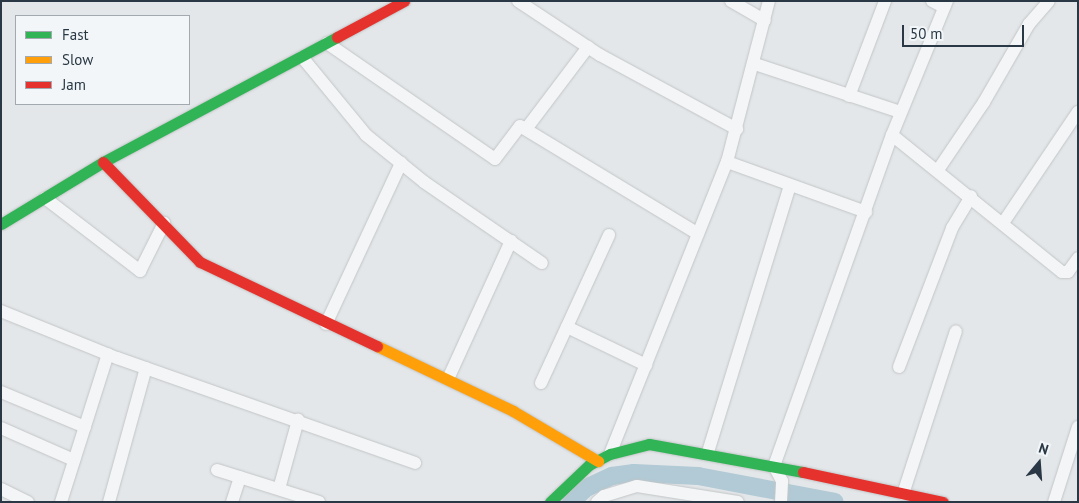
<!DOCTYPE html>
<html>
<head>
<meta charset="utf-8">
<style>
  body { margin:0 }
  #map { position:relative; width:1079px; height:503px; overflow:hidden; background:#e4e7e9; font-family:"PT Sans",sans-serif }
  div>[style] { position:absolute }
  .canal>* { height:18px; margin:-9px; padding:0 9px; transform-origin:9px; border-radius:9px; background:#b1cad5 }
  .roads { filter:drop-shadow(0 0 1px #c2c5c7) drop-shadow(0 0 1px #c2c5c7) }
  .street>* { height:12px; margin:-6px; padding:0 6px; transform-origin:6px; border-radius:6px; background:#f3f5f6 }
  .fast>* { height:11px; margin:-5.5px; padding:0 5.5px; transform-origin:5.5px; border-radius:5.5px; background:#30b455 }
  .slow>* { height:11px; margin:-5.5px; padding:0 5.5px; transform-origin:5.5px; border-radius:5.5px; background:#ff9f0a }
  .jam>* { height:11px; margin:-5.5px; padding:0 5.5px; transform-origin:5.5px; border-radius:5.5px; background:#e5322d }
  span { translate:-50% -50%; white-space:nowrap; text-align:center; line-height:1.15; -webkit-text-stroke:4px #f2f6f8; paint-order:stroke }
  .frame { position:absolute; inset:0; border:2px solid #293844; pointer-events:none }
  .legend { position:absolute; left:15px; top:15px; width:175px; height:90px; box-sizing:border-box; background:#f2f6f8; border:1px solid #a2aab0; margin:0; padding:6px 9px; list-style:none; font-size:15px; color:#293844 }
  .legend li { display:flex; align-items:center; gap:10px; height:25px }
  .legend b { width:25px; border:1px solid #a2aab0 }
  .north { position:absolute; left:1014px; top:438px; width:50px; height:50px; -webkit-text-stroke:4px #f2f6f8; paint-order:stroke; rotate:18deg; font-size:14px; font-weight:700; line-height:20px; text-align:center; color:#293844 }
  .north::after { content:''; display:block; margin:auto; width:18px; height:22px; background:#293844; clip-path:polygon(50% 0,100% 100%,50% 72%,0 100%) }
  .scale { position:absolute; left:902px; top:25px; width:122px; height:22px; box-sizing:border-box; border:2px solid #293844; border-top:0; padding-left:6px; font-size:15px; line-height:18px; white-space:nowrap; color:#293844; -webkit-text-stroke:4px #f2f6f8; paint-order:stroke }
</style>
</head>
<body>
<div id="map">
  <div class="canal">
    <i style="left:571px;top:502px;width:21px;rotate:-43deg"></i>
    <i style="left:586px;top:488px;width:29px;rotate:-25deg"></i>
    <i style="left:612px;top:476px;width:22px;rotate:-8deg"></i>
    <i style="left:634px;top:473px;width:64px;rotate:2.7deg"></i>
    <i style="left:698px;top:476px;width:139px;rotate:10.7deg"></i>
  </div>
  <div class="roads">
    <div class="street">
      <i style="left:518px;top:1px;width:98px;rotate:33.4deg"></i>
      <i style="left:600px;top:55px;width:156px;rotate:28.4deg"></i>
      <i style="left:731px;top:1px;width:39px;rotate:30deg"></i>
      <i style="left:932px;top:1px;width:13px;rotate:27deg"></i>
      <i style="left:327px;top:43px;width:204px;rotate:34.6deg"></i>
      <i style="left:495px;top:159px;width:41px;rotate:-52.9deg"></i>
      <i style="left:520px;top:126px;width:208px;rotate:31.2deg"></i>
      <i style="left:302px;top:57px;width:101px;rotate:50.6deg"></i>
      <i style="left:366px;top:135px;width:75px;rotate:39deg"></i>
      <i style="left:424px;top:182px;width:143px;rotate:34.5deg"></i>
      <i style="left:755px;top:64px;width:153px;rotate:18.3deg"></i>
      <i style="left:849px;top:96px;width:102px;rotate:-69.2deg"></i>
      <i style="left:526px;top:129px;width:103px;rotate:-52.9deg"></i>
      <i style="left:892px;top:135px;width:218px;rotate:38.9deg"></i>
      <i style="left:1062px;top:272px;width:6px"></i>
      <i style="left:1068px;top:272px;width:17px;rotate:-54deg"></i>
      <i style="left:727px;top:162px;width:148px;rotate:19.8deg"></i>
      <i style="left:938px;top:170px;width:82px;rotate:-55.9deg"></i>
      <i style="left:984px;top:102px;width:90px;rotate:-60deg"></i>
      <i style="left:1029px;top:24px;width:30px;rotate:-49deg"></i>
      <i style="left:45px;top:198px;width:120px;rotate:37.5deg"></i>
      <i style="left:140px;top:271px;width:54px;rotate:-63.4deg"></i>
      <i style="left:1003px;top:223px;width:134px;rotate:-56deg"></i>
      <i style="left:1px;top:311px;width:125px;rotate:22.1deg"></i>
      <i style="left:117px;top:358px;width:316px;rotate:19.4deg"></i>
      <i style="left:326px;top:324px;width:178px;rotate:-65deg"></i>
      <i style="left:567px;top:327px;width:88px;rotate:25.7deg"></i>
      <i style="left:899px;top:367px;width:149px;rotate:-69.1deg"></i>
      <i style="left:952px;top:228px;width:37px;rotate:-59deg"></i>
      <i style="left:448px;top:379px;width:152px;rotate:-65.5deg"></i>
      <i style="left:541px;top:383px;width:163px;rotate:-65.3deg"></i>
      <i style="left:1px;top:392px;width:91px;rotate:22.6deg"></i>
      <i style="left:1px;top:428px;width:80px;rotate:23.7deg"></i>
      <i style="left:708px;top:452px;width:278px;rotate:-72.9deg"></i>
      <i style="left:610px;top:454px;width:315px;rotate:-68.2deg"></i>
      <i style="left:727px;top:162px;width:166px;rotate:-75.4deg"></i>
      <i style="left:217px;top:470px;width:107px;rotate:17.4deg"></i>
      <i style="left:1px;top:489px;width:30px;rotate:26deg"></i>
      <i style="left:279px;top:489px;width:72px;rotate:-74.6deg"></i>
      <i style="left:903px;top:494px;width:171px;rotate:-72deg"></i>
      <i style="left:61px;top:502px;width:155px;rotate:-72.4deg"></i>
      <i style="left:109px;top:502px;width:139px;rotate:-74.6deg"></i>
      <i style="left:232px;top:502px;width:26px;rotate:-72deg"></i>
      <i style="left:597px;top:502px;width:9px;rotate:-41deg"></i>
      <i style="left:604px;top:496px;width:34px;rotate:-17deg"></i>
      <i style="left:637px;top:486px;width:102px;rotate:9deg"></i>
      <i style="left:781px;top:502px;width:21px;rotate:-87deg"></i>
      <i style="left:782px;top:481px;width:17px;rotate:-118deg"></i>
      <i style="left:774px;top:466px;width:351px;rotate:-70.4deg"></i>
      <i style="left:892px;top:135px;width:145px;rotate:-67.7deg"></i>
      <i style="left:1054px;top:502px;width:79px;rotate:-72.3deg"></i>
    </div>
    <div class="fast">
      <i style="left:1px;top:224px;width:119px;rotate:-31.3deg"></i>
      <i style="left:103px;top:162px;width:265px;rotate:-28.1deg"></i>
      <i style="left:550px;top:502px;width:54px;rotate:-43.5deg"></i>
      <i style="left:589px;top:465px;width:24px;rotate:-28deg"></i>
      <i style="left:610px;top:454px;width:40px;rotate:-14.4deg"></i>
      <i style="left:649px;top:444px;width:157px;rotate:10.3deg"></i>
    </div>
    <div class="slow">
      <i style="left:377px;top:346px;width:151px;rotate:25.5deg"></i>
      <i style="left:513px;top:411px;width:99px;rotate:30.5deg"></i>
    </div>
    <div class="jam">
      <i style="left:337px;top:37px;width:76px;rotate:-28.2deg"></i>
      <i style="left:103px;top:162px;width:139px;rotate:45.9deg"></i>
      <i style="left:200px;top:262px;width:196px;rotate:25.4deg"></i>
      <i style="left:803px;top:472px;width:143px;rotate:12.1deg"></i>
    </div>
  </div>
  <div class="frame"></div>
  <ul class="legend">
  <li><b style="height:6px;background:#30b455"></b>Fast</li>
  <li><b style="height:6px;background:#ff9f0a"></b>Slow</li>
  <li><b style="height:6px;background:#e5322d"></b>Jam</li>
  </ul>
  <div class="north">N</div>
  <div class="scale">50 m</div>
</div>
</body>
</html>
